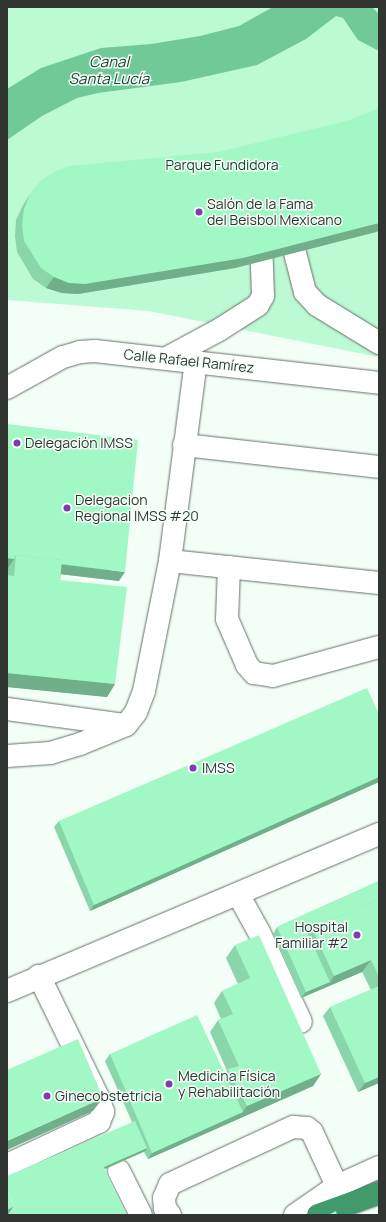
<!DOCTYPE html>
<html>
<head>
<meta charset="utf-8">
<style>
  body { margin:0 }
  #map { position:relative; width:386px; height:1222px; overflow:hidden; background:#f3fef7; font-family:Manrope,sans-serif }
  div>[style] { position:absolute }
  .green>* { inset:0; background:#bcfad4 }
  .water>* { inset:0; background:#72c998 }
  .roads { filter:drop-shadow(0 0 1px #67706a) drop-shadow(0 0 1px #67706a) }
  .minor>* { height:22px; margin:-11px; padding:0 11px; transform-origin:11px; border-radius:11px; background:#fff }
  .highway>* { height:22px; margin:-11px; padding:0 11px; transform-origin:11px; border-radius:11px; background:#409a6b }
  .wall>* { inset:0; background:#8ad5a9 }
  .shaded-wall>* { inset:0; background:#71ae8a }
  .building>* { inset:0; background:#a1f8c5 }
  .dots>* { width:11px; height:11px; translate:-50% -50%; box-sizing:border-box; border:2px solid #f3fef7; border-radius:50% }
  span { translate:-50% -50%; white-space:nowrap; text-align:center; line-height:1.15; -webkit-text-stroke:3px #f3fef7; paint-order:stroke }
  .park-label { font-size:14px; color:#193e2a }
  .poi-label { font-size:14px; color:#313532 }
  .left { translate:0 -50%; text-align:left }
  .right { translate:-100% -50%; text-align:right }
  .street-label { font-size:14px; color:#313532 }
  .water-label { font-size:15px; color:#193e2a; font-style:italic }
  .frame { position:absolute; inset:0; border:8px solid #313532; pointer-events:none }
</style>
</head>
<body>
<div id="map">
  <div class="green">
    <i style="clip-path:polygon(7px 7px,379px 7px,379px 357px,149px 311px,7px 300px)"></i>
  </div>
  <div class="water">
    <i style="clip-path:polygon(273px 7px,372px 7px,379px 14px,379px 51px,358px 40px,343px 18px,336px 16px,306px 39px,257px 65px,181px 82px,98px 93px,77px 98px,42px 116px,7px 140px,7px 89px,41px 68px,101px 48px,151px 44px,200px 36px,239px 26px)"></i>
  </div>
  <div class="roads">
    <div class="minor">
      <i style="left:295px;top:253px;width:40px;rotate:75.6deg"></i>
      <i style="left:305px;top:292px;width:18px;rotate:47deg"></i>
      <i style="left:317px;top:305px;width:73px;rotate:31.5deg"></i>
      <i style="left:167px;top:358px;width:59px;rotate:-28.3deg"></i>
      <i style="left:219px;top:330px;width:46px;rotate:-32.7deg"></i>
      <i style="left:258px;top:305px;width:10px;rotate:-61deg"></i>
      <i style="left:263px;top:296px;width:36px;rotate:-92deg"></i>
      <i style="left:7px;top:388px;width:64px;rotate:-29deg"></i>
      <i style="left:63px;top:357px;width:18px;rotate:-16deg"></i>
      <i style="left:80px;top:352px;width:15px;rotate:-4deg"></i>
      <i style="left:95px;top:351px;width:286px;rotate:6.4deg"></i>
      <i style="left:184px;top:445px;width:196px;rotate:6.4deg"></i>
      <i style="left:170px;top:561px;width:210px;rotate:6deg"></i>
      <i style="left:229px;top:567px;width:52px;rotate:92.2deg"></i>
      <i style="left:227px;top:619px;width:50px;rotate:66.5deg"></i>
      <i style="left:247px;top:665px;width:11px;rotate:49deg"></i>
      <i style="left:254px;top:673px;width:19px;rotate:9deg"></i>
      <i style="left:273px;top:676px;width:110px;rotate:-15.3deg"></i>
      <i style="left:7px;top:709px;width:120px;rotate:7.7deg"></i>
      <i style="left:126px;top:725px;width:50px;rotate:157.6deg"></i>
      <i style="left:80px;top:744px;width:31px;rotate:163deg"></i>
      <i style="left:50px;top:753px;width:43px;rotate:176deg"></i>
      <i style="left:126px;top:725px;width:16px;rotate:-52deg"></i>
      <i style="left:136px;top:712px;width:22px;rotate:-69deg"></i>
      <i style="left:144px;top:691px;width:133px;rotate:-78.7deg"></i>
      <i style="left:170px;top:561px;width:202px;rotate:-82.6deg"></i>
      <i style="left:238px;top:894px;width:43px;rotate:61.1deg"></i>
      <i style="left:259px;top:932px;width:99px;rotate:65deg"></i>
      <i style="left:7px;top:991px;width:404px;rotate:-22.9deg"></i>
      <i style="left:7px;top:1165px;width:102px;rotate:-25.1deg"></i>
      <i style="left:99px;top:1122px;width:11px;rotate:-68deg"></i>
      <i style="left:103px;top:1112px;width:16px;rotate:-108deg"></i>
      <i style="left:98px;top:1097px;width:135px;rotate:-116deg"></i>
      <i style="left:119px;top:1171px;width:49px;rotate:63.4deg"></i>
      <i style="left:170px;top:1215px;width:9px;rotate:-126deg"></i>
      <i style="left:165px;top:1208px;width:10px;rotate:-96deg"></i>
      <i style="left:164px;top:1198px;width:15px;rotate:-67deg"></i>
      <i style="left:170px;top:1184px;width:136px;rotate:-24.9deg"></i>
      <i style="left:293px;top:1127px;width:14px;rotate:4deg"></i>
      <i style="left:307px;top:1128px;width:6px;rotate:39deg"></i>
      <i style="left:312px;top:1132px;width:60px;rotate:65.2deg"></i>
      <i style="left:295px;top:1215px;width:51px;rotate:-34.6deg"></i>
      <i style="left:337px;top:1186px;width:46px;rotate:-24.3deg"></i>
    </div>
    <div class="highway">
      <i style="left:318px;top:1215px;width:65px;rotate:-19.8deg"></i>
    </div>
  </div>
  <div class="wall">
    <i style="clip-path:polygon(30px 194px,376px 232px,235px 268px,78px 294px,62px 293px,46px 288px,33px 279px,17px 252px,15px 236px,16px 220px,23px 205px)"></i>
    <i style="clip-path:polygon(7px 424px,119px 581px,61px 574px,60px 580px,115px 684px,107px 697px,7px 687px,7px 573px,8px 568px,7px 568px)"></i>
    <i style="clip-path:polygon(379px 714px,379px 782px,90px 911px,54px 827px,59px 821px)"></i>
    <i style="clip-path:polygon(379px 881px,379px 1083px,358px 1092px,323px 1016px,330px 1007px,371px 990px,362px 972px,301px 998px,273px 934px,277px 927px)"></i>
    <i style="clip-path:polygon(235px 945px,321px 1074px,313px 1086px,148px 1159px,144px 1152px,104px 1169px,7px 1215px,132px 1122px,105px 1061px,110px 1054px,225px 1075px,227px 1071px,210px 1032px,218px 1020px,221px 1019px,214px 1003px,222px 991px,238px 984px,226px 958px)"></i>
  </div>
  <div class="shaded-wall">
    <i style="clip-path:polygon(379px 223px,379px 231px,376px 232px,235px 268px,78px 294px,62px 293px,46px 288px,54px 277px)"></i>
    <i style="clip-path:polygon(7px 558px,14px 559px,8px 568px,7px 568px)"></i>
    <i style="clip-path:polygon(16px 559px,125px 572px,119px 581px,15px 569px)"></i>
    <i style="clip-path:polygon(7px 673px,115px 684px,107px 697px,7px 687px)"></i>
    <i style="clip-path:polygon(379px 777px,379px 782px,90px 911px,94px 905px)"></i>
    <i style="clip-path:polygon(371px 960px,362px 972px,301px 998px,306px 992px,330px 982px,334px 976px)"></i>
    <i style="clip-path:polygon(321px 1074px,313px 1086px,148px 1159px,152px 1153px,243px 1112px,247px 1106px)"></i>
    <i style="clip-path:polygon(379px 1077px,379px 1083px,358px 1092px,365px 1083px)"></i>
    <i style="clip-path:polygon(103px 1098px,93px 1111px,7px 1150px,7px 1141px)"></i>
    <i style="clip-path:polygon(147px 1148px,145px 1151px,101px 1171px,104px 1167px)"></i>
    <i style="clip-path:polygon(14px 1206px,8px 1215px,7px 1215px,7px 1210px)"></i>
  </div>
  <div class="building">
    <i style="clip-path:polygon(379px 108px,379px 223px,243px 258px,85px 284px,69px 283px,54px 277px,41px 268px,24px 241px,22px 225px,24px 209px,30px 194px,40px 181px,54px 172px,69px 166px,218px 152px,347px 121px)"></i>
    <i style="clip-path:polygon(7px 424px,138px 440px,125px 572px,61px 564px,62px 560px,16px 555px,14px 559px,7px 558px)"></i>
    <i style="clip-path:polygon(16px 555px,62px 560px,60px 580px,127px 587px,115px 684px,7px 673px,7px 575px,14px 576px)"></i>
    <i style="clip-path:polygon(367px 688px,379px 714px,379px 777px,94px 905px,59px 821px)"></i>
    <i style="clip-path:polygon(379px 881px,379px 899px,312px 928px,308px 934px,330px 982px,306px 992px,277px 927px)"></i>
    <i style="clip-path:polygon(379px 899px,379px 977px,371px 960px,334px 976px,312px 928px)"></i>
    <i style="clip-path:polygon(259px 935px,321px 1074px,247px 1106px,228px 1069px,239px 1066px,218px 1020px,233px 1014px,222px 991px,250px 978px,235px 945px)"></i>
    <i style="clip-path:polygon(379px 986px,379px 1077px,365px 1083px,330px 1007px)"></i>
    <i style="clip-path:polygon(197px 1015px,243px 1112px,152px 1153px,110px 1054px)"></i>
    <i style="clip-path:polygon(78px 1039px,103px 1098px,7px 1141px,7px 1070px)"></i>
    <i style="clip-path:polygon(135px 1121px,147px 1148px,104px 1167px,127px 1215px,8px 1215px,14px 1206px,7px 1190px,7px 1176px)"></i>
    <i style="clip-path:polygon(7px 1190px,14px 1206px,7px 1210px)"></i>
    <i style="clip-path:polygon(336px 1211px,337px 1215px,328px 1215px)"></i>
  </div>
  <div class="dots">
    <i style="left:199px;top:212px;background:#7f3cb1"></i>
    <i style="left:17px;top:443px;background:#7f3cb1"></i>
    <i style="left:67px;top:508px;background:#7f3cb1"></i>
    <i style="left:193px;top:768px;background:#7f3cb1"></i>
    <i style="left:357px;top:935px;background:#7f3cb1"></i>
    <i style="left:169px;top:1084px;background:#7f3cb1"></i>
    <i style="left:47px;top:1096px;background:#7f3cb1"></i>
  </div>
  <div class="park-label">
    <span style="left:222px;top:165px">Parque Fundidora</span>
  </div>
  <div class="poi-label">
    <span class="left" style="left:207px;top:212px">Salón de la Fama<br>del Beisbol Mexicano</span>
    <span class="left" style="left:25px;top:443px">Delegación IMSS</span>
    <span class="left" style="left:75px;top:508px">Delegacion<br>Regional IMSS #20</span>
    <span class="left" style="left:202px;top:768px">IMSS</span>
    <span class="right" style="left:348px;top:935px">Hospital<br>Familiar #2</span>
    <span class="left" style="left:178px;top:1084px">Medicina Física<br>y Rehabilitación</span>
    <span class="left" style="left:55px;top:1096px">Ginecobstetricia</span>
  </div>
  <div class="street-label">
    <span style="left:189px;top:361px;rotate:6deg">Calle Rafael Ramírez</span>
  </div>
  <div class="water-label">
    <span style="left:109px;top:70px">Canal<br>Santa Lucía</span>
  </div>
  <div class="frame"></div>
</div>
</body>
</html>
